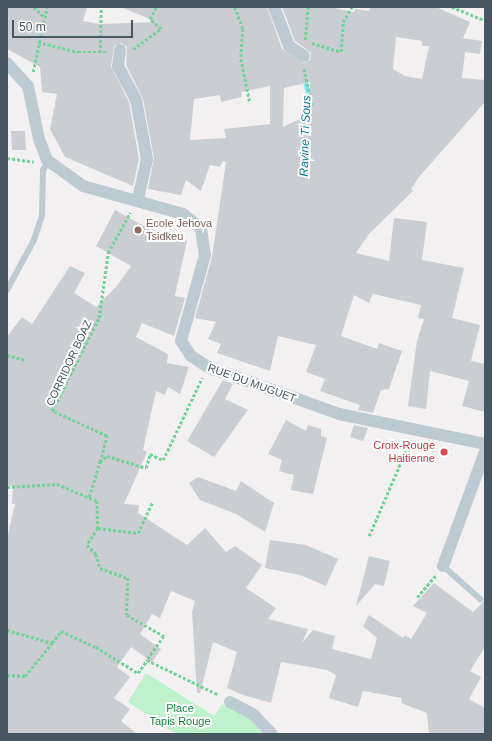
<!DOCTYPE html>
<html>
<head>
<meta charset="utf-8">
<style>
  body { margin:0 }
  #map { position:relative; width:492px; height:741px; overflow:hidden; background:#f3f0f1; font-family:Helvetica,sans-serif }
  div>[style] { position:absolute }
  .green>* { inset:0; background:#bdf2cc }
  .stream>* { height:5px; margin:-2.5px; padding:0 2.5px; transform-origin:2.5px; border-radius:2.5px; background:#88e7f2 }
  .building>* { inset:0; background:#caced3 }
  .path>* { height:2.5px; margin-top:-1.25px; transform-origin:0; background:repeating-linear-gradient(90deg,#73d39a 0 3px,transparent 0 5px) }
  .lane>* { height:6px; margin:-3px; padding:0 3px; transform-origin:3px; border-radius:3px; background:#bdcad1 }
  .street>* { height:12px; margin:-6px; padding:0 6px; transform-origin:6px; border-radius:6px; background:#bdcad1 }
  .dots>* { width:11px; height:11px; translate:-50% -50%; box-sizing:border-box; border:2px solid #fff; border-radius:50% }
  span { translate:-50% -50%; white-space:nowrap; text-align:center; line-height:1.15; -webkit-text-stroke:4px #fff; paint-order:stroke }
  .education-label { font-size:11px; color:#785e54 }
  .left { translate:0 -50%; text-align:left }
  .street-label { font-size:11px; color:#475660 }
  .health-label { font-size:11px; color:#be3a42 }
  .right { translate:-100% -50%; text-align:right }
  .park-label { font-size:11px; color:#118740 }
  .water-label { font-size:12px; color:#067e8e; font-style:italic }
  .frame { position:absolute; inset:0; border:8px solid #475660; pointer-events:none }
  .scale { position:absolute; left:12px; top:20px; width:121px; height:18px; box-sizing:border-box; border:2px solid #475660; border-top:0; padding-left:5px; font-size:12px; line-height:14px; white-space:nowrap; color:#475660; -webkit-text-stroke:3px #fff; paint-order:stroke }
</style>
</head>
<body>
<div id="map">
  <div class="green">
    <i style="clip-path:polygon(146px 673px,214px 716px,222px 704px,249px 718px,263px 734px,176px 734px,128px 702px)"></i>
  </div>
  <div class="stream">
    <i style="left:304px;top:77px;width:17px;rotate:77deg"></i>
    <i style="left:308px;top:94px;width:27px;rotate:92deg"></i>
  </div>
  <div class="building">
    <i style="clip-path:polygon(evenodd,7px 7px,87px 7px,83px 21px,99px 24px,157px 22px,121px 7px,267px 7px,282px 49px,304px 63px,310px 60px,311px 53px,295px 41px,282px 7px,329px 7px,354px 12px,355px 9px,369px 11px,370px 7px,436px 7px,470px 22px,463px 38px,482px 41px,480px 54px,465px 52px,462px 78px,485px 80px,485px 102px,419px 177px,411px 189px,413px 191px,369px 234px,356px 253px,389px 261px,394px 218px,427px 222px,422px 260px,464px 268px,452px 318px,480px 325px,471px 361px,485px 364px,485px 412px,462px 406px,469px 381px,430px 371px,426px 409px,408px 406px,417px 341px,424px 319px,418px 318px,421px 305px,373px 294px,369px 303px,354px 295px,341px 336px,377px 349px,379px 343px,402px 351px,389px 389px,381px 390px,373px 413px,358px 410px,360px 405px,320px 391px,325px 379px,306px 372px,316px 345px,278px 336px,270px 371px,217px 353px,221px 344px,208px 339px,216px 322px,195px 318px,212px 257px,226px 162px,223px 161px,220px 167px,210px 165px,201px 191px,186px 180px,181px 195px,148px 189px,154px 158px,143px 99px,126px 65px,127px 47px,121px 43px,114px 46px,111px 66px,129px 102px,139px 159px,133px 186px,65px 157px,50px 129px,57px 94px,42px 92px,40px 67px,7px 49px,7px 7px,396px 37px,422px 41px,422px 46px,429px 46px,422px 79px,405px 76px,393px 69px,396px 37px,7px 7px,310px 82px,308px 115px,283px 127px,284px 88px,310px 82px,7px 7px,270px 86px,270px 124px,224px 129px,226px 138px,190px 140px,194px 99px,220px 95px,221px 102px,242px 97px,241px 92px,270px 86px)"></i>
    <i style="clip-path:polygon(11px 131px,25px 131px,26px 150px,12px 150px)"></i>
    <i style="clip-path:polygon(115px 210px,162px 236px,164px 231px,187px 241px,175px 296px,185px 298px,174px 336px,142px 323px,136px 337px,168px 354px,167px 363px,189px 367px,180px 394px,168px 387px,165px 395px,156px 391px,143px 450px,147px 452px,124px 504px,139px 505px,138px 513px,187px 545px,205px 528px,226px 552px,235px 546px,262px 565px,246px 588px,276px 608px,268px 619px,308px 629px,302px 643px,313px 630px,335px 636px,332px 649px,371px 659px,377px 638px,363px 626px,369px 615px,403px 638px,405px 635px,411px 639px,427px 613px,413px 606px,434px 583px,473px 612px,485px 600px,485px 647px,470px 671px,481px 677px,469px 699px,485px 708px,485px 734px,429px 734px,427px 713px,401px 703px,402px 698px,363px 691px,358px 707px,329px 698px,336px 675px,327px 670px,281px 662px,271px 703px,240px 694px,227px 688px,237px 652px,213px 642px,200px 693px,197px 693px,192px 612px,195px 601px,171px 591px,160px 618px,152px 614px,140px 634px,161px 649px,152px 662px,131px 647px,117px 667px,130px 677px,114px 698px,130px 709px,121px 721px,137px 734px,7px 734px,7px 539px,15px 504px,12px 504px,13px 486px,7px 485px,7px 337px,22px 317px,32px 324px,70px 266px,85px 273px,74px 293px,96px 307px,116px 287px,131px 266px,96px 246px)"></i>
    <i style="clip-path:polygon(223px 380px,233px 384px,225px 399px,248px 410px,214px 457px,187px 441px)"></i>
    <i style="clip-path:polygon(286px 420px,306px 431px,308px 425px,321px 429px,321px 436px,327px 438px,313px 494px,291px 490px,294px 475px,279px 471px,282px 460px,268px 454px)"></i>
    <i style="clip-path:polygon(354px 425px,368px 428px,363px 441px,350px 437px)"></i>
    <i style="clip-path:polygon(198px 477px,236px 491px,241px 481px,274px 503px,265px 532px,236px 514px,200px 500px,189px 483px)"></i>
    <i style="clip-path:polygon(270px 540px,306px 545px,338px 559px,326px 586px,300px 575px,265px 568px)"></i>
    <i style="clip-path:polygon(369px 556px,390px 561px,384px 586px,375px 584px,356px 606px)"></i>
  </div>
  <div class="path">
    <i style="left:34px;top:7px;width:13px;rotate:45deg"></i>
    <i style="left:107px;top:7px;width:5px"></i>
    <i style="left:235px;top:7px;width:23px;rotate:70deg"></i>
    <i style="left:243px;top:29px;width:30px;rotate:94deg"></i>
    <i style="left:241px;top:59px;width:45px;rotate:78.4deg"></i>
    <i style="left:452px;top:7px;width:35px;rotate:22deg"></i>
    <i style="left:305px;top:40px;width:33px;rotate:-85deg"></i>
    <i style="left:38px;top:42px;width:41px;rotate:14deg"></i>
    <i style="left:78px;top:52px;width:28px"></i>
    <i style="left:312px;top:43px;width:30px;rotate:17deg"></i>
    <i style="left:341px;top:52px;width:30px;rotate:-86deg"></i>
    <i style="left:343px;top:22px;width:17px;rotate:-59deg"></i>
    <i style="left:133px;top:49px;width:34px;rotate:-36deg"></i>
    <i style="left:161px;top:29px;width:15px;rotate:-138deg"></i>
    <i style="left:150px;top:19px;width:13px;rotate:-63deg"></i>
    <i style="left:100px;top:53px;width:46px;rotate:-88.8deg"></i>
    <i style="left:304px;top:69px;width:39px;rotate:77deg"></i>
    <i style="left:33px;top:72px;width:66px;rotate:-77.8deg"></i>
    <i style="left:7px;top:158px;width:27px;rotate:8deg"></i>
    <i style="left:7px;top:355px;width:20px;rotate:15deg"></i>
    <i style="left:100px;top:462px;width:27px;rotate:-75deg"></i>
    <i style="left:107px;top:436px;width:60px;rotate:-155.6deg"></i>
    <i style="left:52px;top:411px;width:104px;rotate:-63.2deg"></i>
    <i style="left:99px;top:318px;width:66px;rotate:-82.1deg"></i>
    <i style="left:108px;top:253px;width:46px;rotate:-61.2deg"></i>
    <i style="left:7px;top:487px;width:50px;rotate:-3.4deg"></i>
    <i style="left:57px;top:484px;width:43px;rotate:23deg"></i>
    <i style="left:97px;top:501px;width:27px;rotate:88deg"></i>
    <i style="left:98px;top:528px;width:20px;rotate:123deg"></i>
    <i style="left:87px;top:545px;width:13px;rotate:45deg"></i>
    <i style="left:96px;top:554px;width:15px;rotate:74deg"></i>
    <i style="left:100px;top:568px;width:30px;rotate:20deg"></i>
    <i style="left:128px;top:578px;width:37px;rotate:92deg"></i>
    <i style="left:127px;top:615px;width:43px;rotate:29.6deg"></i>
    <i style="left:164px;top:636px;width:29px;rotate:125deg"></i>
    <i style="left:89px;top:497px;width:37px;rotate:-73deg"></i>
    <i style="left:100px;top:462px;width:9px;rotate:-41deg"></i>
    <i style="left:107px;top:456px;width:41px;rotate:17.1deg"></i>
    <i style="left:146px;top:468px;width:15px;rotate:-74deg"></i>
    <i style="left:150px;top:454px;width:14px;rotate:25deg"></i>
    <i style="left:163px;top:460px;width:91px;rotate:-64.6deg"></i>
    <i style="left:98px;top:528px;width:40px;rotate:7.1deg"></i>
    <i style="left:138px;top:533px;width:35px;rotate:-65deg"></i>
    <i style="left:369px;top:536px;width:103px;rotate:-66.7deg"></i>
    <i style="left:417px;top:597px;width:28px;rotate:-49deg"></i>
    <i style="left:7px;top:630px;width:47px;rotate:16.1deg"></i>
    <i style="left:52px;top:643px;width:15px;rotate:-53deg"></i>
    <i style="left:61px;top:631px;width:38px;rotate:25deg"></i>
    <i style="left:96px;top:647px;width:49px;rotate:31.8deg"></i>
    <i style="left:138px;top:673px;width:16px;rotate:-55deg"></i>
    <i style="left:147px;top:660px;width:80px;rotate:25.9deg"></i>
    <i style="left:7px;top:675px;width:18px;rotate:3deg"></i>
    <i style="left:25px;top:676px;width:43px;rotate:-50.7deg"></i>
  </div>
  <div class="lane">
    <i style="left:7px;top:290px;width:57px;rotate:-61.6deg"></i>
    <i style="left:34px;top:240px;width:26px;rotate:-72deg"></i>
    <i style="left:42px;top:215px;width:45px;rotate:-88.7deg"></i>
    <i style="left:43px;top:170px;width:12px;rotate:-59deg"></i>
    <i style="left:443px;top:566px;width:50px;rotate:41.7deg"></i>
  </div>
  <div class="street">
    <i style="left:274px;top:7px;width:42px;rotate:69deg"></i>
    <i style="left:289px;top:46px;width:18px;rotate:34deg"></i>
    <i style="left:120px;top:50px;width:16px;rotate:97deg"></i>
    <i style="left:118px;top:66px;width:38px;rotate:62deg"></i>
    <i style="left:136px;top:100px;width:60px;rotate:79.4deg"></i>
    <i style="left:147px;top:159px;width:41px;rotate:102.7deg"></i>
    <i style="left:7px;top:63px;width:31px;rotate:48deg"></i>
    <i style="left:28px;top:86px;width:54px;rotate:78.3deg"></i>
    <i style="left:39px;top:139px;width:22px;rotate:69deg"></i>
    <i style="left:47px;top:160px;width:44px;rotate:35.8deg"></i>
    <i style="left:83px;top:186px;width:104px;rotate:15.6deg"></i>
    <i style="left:183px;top:214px;width:23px;rotate:38deg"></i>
    <i style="left:201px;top:228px;width:27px;rotate:82deg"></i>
    <i style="left:205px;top:255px;width:89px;rotate:105.6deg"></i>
    <i style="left:181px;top:341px;width:18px;rotate:56deg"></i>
    <i style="left:191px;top:356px;width:20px;rotate:33deg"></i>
    <i style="left:208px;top:367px;width:139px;rotate:19.7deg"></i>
    <i style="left:339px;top:414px;width:149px;rotate:11.6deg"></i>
    <i style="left:443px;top:566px;width:121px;rotate:-69.8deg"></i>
    <i style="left:230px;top:702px;width:27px;rotate:28deg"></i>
    <i style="left:254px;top:715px;width:26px;rotate:47deg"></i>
  </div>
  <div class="dots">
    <i style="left:138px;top:230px;background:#8d6e63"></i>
    <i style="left:444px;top:452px;background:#e0444e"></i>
  </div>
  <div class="education-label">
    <span class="left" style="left:146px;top:230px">Ecole Jehova<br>Tsidkeu</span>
  </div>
  <div class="street-label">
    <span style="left:69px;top:363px;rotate:-65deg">CORRIDOR BOAZ</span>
    <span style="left:252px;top:383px;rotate:20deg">RUE DU MUGUET</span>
  </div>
  <div class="health-label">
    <span class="right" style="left:435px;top:452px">Croix-Rouge<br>Haitienne</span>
  </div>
  <div class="park-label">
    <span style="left:180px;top:715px">Place<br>Tapis Rouge</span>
  </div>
  <div class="water-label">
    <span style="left:306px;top:136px;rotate:-88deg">Ravine Ti Sous</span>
  </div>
  <div class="frame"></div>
  <div class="scale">50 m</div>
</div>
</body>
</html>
